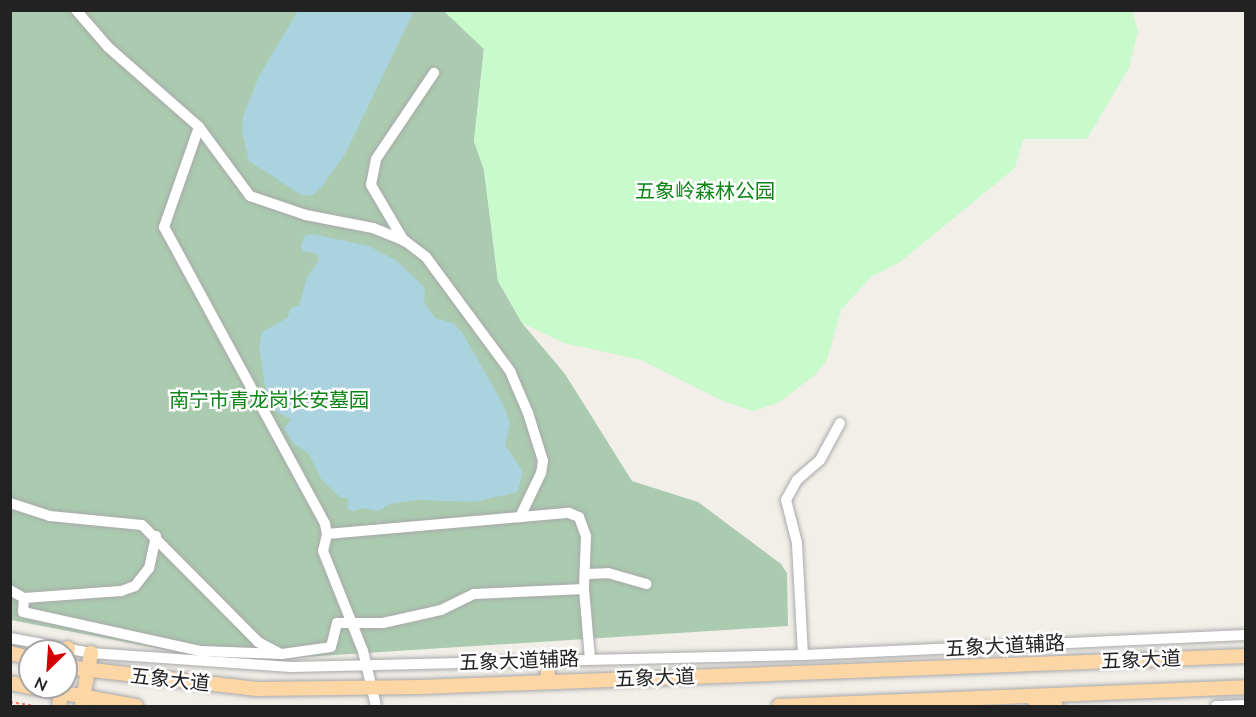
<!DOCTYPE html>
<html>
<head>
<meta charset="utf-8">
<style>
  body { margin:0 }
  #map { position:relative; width:1256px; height:717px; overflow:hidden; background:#f2efe9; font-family:"Nunito Sans","Noto Sans SC",sans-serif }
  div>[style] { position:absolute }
  .cemetery>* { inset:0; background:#aacbaf }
  .park>* { inset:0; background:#c8facc }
  .water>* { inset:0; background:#aad3df }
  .path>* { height:1.5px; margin-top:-0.75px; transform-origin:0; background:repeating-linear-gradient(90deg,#fa8072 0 3px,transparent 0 6px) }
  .roads { filter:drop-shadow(0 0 2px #a9a9a9) drop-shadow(0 0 2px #a9a9a9) }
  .minor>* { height:10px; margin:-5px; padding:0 5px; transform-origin:5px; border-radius:5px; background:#fff }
  .major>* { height:14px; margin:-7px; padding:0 7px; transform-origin:7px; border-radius:7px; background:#fcd6a4 }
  span { translate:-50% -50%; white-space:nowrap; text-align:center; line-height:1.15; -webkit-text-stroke:5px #fff; paint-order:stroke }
  .park-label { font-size:20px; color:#0c8416 }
  .street-label { font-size:20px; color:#222 }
  .frame { position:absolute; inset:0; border:12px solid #222; pointer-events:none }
  .north { position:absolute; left:18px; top:639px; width:60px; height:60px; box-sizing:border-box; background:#fff; border:2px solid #a7a7a7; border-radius:50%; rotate:205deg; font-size:16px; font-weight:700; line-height:24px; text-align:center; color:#222 }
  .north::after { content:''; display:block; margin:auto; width:21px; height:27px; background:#d40000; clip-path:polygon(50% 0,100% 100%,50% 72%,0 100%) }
</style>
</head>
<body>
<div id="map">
  <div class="cemetery">
    <i style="clip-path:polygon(10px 11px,444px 11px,484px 49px,474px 141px,484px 170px,498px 281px,522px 323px,565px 374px,632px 481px,698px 502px,781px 564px,787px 573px,788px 626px,256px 660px,188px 654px,11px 620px)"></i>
  </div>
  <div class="park">
    <i style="clip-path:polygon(1132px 10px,1138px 31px,1129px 68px,1087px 139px,1023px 139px,1015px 168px,900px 262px,871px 277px,841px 310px,827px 360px,815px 375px,778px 403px,753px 411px,725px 402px,641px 360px,564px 343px,522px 323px,498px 280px,484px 170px,474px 141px,484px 49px,444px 11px)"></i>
  </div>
  <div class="water">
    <i style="clip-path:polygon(298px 11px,414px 11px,345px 154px,323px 185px,313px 195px,303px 196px,249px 161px,242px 131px,243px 117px,259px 76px)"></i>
    <i style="clip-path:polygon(312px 234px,369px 246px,397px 261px,425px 288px,424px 302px,435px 318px,453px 323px,462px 332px,504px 406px,510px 424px,505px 445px,523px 472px,517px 492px,475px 502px,417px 500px,390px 504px,378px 511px,364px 508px,353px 511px,347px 509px,348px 499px,340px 497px,321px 479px,309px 454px,292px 442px,284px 428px,291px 420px,276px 411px,265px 385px,259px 347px,262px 332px,287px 318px,291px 308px,299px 306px,307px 278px,319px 260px,317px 254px,302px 251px,301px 246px,305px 236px)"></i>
  </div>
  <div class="path">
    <i style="left:10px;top:702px;width:24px;rotate:9deg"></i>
  </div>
  <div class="roads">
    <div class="minor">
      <i style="left:76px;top:10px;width:49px;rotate:49.1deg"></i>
      <i style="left:108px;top:47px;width:121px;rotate:41.3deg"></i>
      <i style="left:199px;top:127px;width:106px;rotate:109.3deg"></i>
      <i style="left:164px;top:227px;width:338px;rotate:61.5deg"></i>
      <i style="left:325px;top:524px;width:10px;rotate:79deg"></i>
      <i style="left:327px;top:534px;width:17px;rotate:103deg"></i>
      <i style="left:323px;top:551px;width:108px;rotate:68.2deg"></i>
      <i style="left:363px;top:651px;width:57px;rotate:76.7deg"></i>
      <i style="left:199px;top:127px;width:86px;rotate:53.5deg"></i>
      <i style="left:250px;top:196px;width:59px;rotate:18.7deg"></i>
      <i style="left:306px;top:215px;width:68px;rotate:11deg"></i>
      <i style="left:373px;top:228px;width:35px;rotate:22deg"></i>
      <i style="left:405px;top:241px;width:26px;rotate:37deg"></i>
      <i style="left:426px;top:257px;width:142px;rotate:53.6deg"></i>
      <i style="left:510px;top:371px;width:46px;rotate:66.8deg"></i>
      <i style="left:528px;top:413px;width:50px;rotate:72.6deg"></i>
      <i style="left:543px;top:461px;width:12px;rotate:99deg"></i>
      <i style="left:541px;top:473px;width:49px;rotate:115.5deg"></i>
      <i style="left:404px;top:241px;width:65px;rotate:-120.5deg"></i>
      <i style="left:371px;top:185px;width:26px;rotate:-79deg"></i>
      <i style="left:376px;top:159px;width:104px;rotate:-56deg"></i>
      <i style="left:10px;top:503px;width:42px;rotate:18deg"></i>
      <i style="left:50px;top:516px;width:92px;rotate:5.6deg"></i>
      <i style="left:142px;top:525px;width:165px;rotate:45.2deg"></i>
      <i style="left:258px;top:642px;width:24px;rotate:28deg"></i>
      <i style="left:327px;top:534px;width:243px;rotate:-5deg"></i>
      <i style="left:569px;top:513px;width:11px;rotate:22deg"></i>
      <i style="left:579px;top:517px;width:20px;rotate:70deg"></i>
      <i style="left:586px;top:536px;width:53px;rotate:92.2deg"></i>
      <i style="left:584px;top:589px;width:70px;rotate:85.1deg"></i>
      <i style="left:156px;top:536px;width:33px;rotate:102deg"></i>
      <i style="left:149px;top:568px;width:23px;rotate:128deg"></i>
      <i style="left:135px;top:586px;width:15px;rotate:160deg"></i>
      <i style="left:121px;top:591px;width:97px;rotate:175.9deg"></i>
      <i style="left:24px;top:598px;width:14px;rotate:94deg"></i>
      <i style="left:23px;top:612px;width:181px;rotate:12.4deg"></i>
      <i style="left:200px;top:651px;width:82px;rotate:2.1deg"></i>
      <i style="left:282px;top:654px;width:49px;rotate:-8.1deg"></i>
      <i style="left:331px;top:647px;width:25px;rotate:-76deg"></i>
      <i style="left:337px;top:623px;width:46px"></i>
      <i style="left:383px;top:623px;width:59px;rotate:-12.6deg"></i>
      <i style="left:441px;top:610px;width:37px;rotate:-26deg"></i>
      <i style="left:474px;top:594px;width:110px;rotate:-2.6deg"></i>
      <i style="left:585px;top:574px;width:23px;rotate:-2deg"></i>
      <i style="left:608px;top:573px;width:40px;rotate:16deg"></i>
      <i style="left:10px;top:590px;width:16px;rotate:30deg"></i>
      <i style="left:10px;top:638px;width:82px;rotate:10.5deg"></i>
      <i style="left:91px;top:653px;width:201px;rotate:4deg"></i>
      <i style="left:292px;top:667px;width:511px;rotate:-1.35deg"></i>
      <i style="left:803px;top:655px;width:443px;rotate:-2.6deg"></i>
      <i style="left:803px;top:655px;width:112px;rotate:-93.1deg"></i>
      <i style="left:797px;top:543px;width:44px;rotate:-104.3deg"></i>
      <i style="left:786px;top:500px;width:23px;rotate:-61deg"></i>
      <i style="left:797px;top:480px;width:30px;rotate:-41deg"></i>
      <i style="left:820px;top:460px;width:42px;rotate:-61.6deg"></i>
      <i style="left:1216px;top:706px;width:30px;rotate:-2deg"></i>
    </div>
    <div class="major">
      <i style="left:10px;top:653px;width:21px;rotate:14deg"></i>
      <i style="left:547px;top:660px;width:22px;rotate:87deg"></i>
      <i style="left:66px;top:663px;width:15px;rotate:-82deg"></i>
      <i style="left:66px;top:667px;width:192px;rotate:6.6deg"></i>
      <i style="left:257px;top:689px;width:164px;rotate:-0.7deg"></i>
      <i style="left:421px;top:687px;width:826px;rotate:-2.15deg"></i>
      <i style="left:10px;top:683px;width:20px;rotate:11deg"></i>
      <i style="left:31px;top:687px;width:107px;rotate:10.3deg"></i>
      <i style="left:1033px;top:699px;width:24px;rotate:17deg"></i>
      <i style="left:82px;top:704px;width:52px;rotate:-80deg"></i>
      <i style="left:59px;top:706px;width:19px;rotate:-81deg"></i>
      <i style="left:779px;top:706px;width:467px;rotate:-2.3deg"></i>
    </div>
  </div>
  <div class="park-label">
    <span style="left:705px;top:191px">五象岭森林公园</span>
    <span style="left:269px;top:400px">南宁市青龙岗长安墓园</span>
  </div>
  <div class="street-label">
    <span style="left:1005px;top:646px;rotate:-3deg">五象大道辅路</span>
    <span style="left:1141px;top:660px;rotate:-2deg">五象大道</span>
    <span style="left:519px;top:661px;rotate:-2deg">五象大道辅路</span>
    <span style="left:655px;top:678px;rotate:-2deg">五象大道</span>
    <span style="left:170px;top:680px;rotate:6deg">五象大道</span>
  </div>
  <div class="frame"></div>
  <div class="north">N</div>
</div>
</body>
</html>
